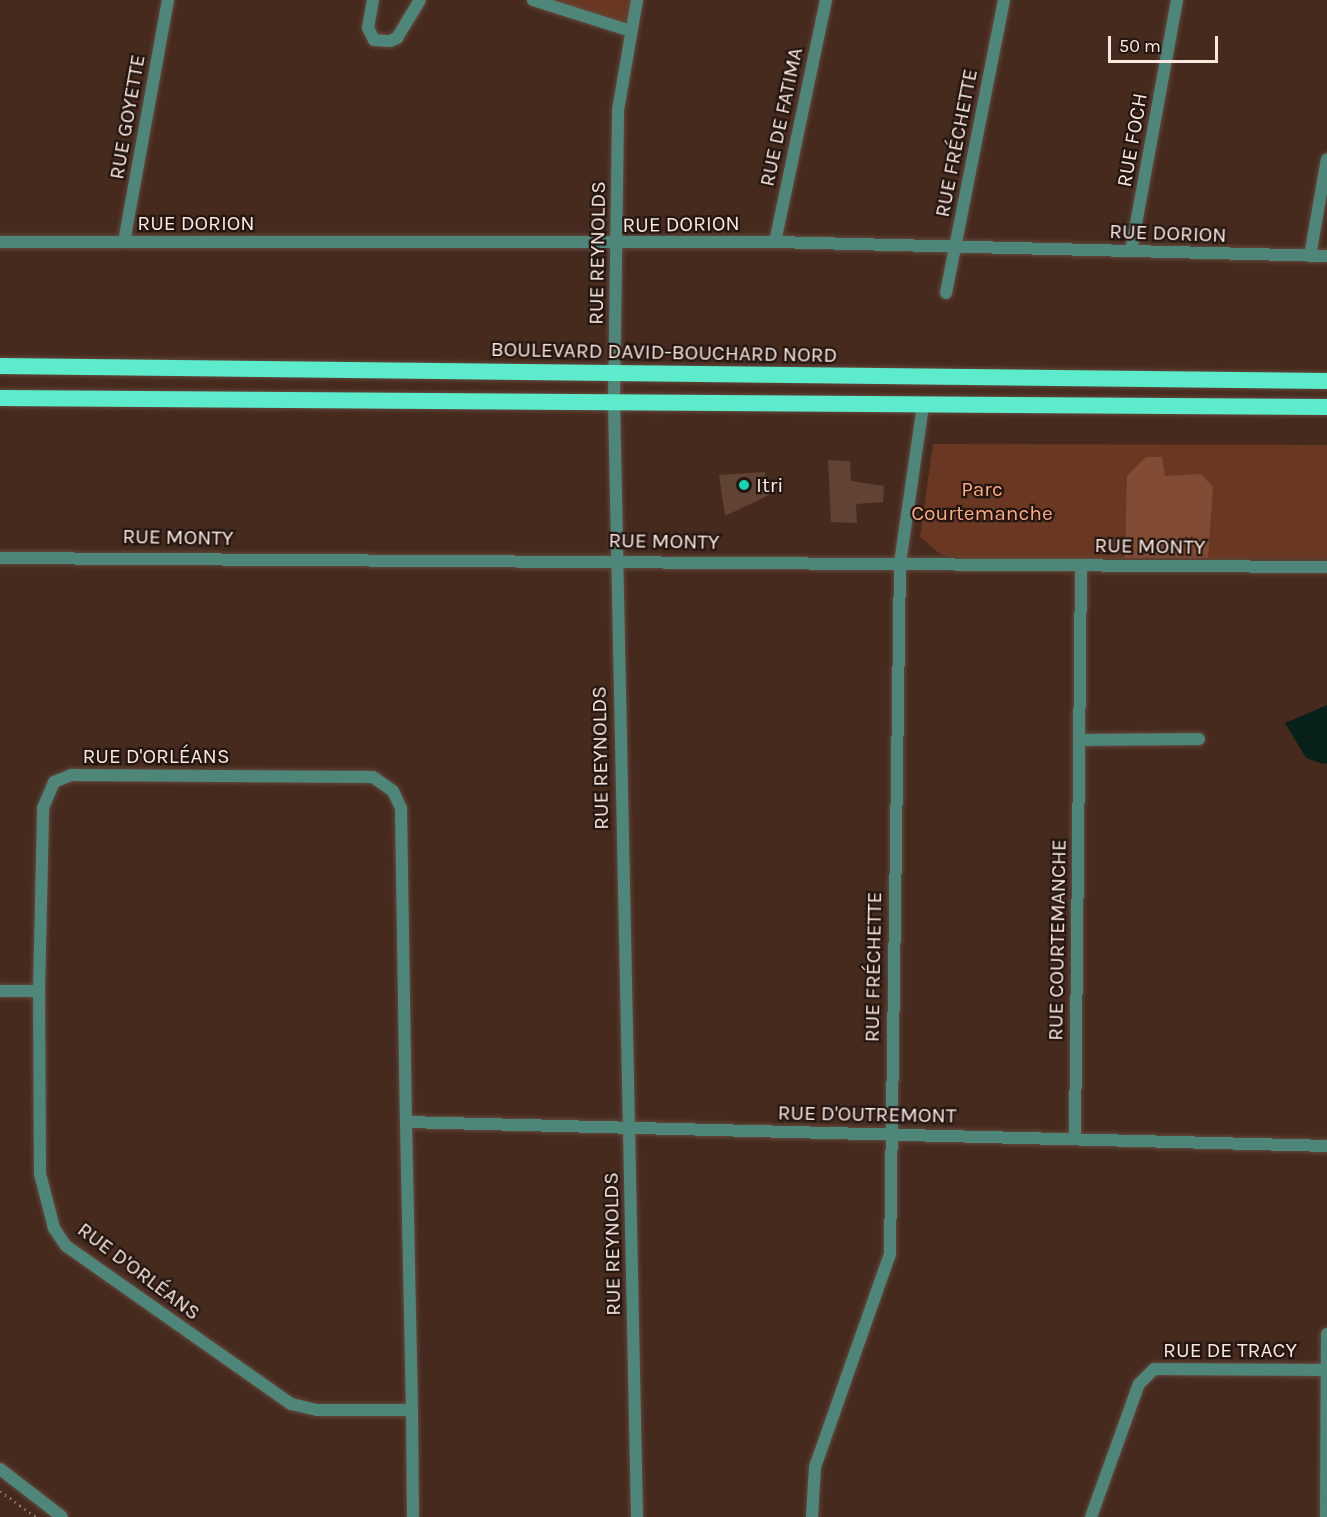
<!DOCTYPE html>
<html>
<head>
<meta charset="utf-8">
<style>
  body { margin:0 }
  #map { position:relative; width:1327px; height:1517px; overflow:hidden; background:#462a1e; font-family:Karla,sans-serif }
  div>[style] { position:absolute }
  .green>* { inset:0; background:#6a3822 }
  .forest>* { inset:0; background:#824b33 }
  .water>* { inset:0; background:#07201a }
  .building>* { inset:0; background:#614336 }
  .path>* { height:3px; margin-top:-1.5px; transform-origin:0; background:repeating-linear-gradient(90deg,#90776d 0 1.5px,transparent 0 6px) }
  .roads { filter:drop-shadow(0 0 2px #63483d) drop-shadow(0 0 2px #63483d) }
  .minor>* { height:12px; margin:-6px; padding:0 6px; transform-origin:6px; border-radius:6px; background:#4e8779 }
  .tertiary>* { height:12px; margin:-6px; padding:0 6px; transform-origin:6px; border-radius:6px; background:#4e8779 }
  .trunk>* { height:16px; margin:-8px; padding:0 8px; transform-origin:8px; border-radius:8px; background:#5ceccc }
  .dots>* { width:16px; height:16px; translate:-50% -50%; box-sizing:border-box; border:3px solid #231611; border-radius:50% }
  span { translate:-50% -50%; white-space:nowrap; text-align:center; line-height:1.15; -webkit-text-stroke:4.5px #231611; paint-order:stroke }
  .street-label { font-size:21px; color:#fae7df }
  .poi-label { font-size:21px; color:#fae7df }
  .left { translate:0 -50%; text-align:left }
  .park-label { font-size:21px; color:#fea983 }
  .scale { position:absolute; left:1108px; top:36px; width:110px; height:27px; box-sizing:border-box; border:3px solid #fae7df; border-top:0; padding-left:8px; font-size:18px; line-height:21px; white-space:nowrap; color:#fae7df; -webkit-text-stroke:4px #231611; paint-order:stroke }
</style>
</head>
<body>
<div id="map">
  <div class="green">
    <i style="clip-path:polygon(547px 0,637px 0,631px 30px)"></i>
    <i style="clip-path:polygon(933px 444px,1327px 445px,1327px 559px,962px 559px,940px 554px,920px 537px)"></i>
  </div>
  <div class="forest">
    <i style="clip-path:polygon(1146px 457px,1162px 457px,1165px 476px,1201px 474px,1213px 487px,1208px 558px,1125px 558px,1127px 476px)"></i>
  </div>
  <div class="water">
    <i style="clip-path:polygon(1327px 705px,1327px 763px,1323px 764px,1306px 758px,1285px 723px)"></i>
  </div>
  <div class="building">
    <i style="clip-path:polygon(828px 460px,850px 461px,851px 481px,884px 486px,883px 502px,856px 504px,857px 523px,831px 522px)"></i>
    <i style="clip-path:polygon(765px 472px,769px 495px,725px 516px,719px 475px)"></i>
  </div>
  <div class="path">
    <i style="left:0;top:1491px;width:44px;rotate:35.8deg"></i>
  </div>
  <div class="roads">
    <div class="minor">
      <i style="left:373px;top:0;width:28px;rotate:100deg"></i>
      <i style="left:368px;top:28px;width:13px;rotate:63deg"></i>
      <i style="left:374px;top:40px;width:16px;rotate:4deg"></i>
      <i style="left:390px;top:41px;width:8px;rotate:-23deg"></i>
      <i style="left:397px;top:38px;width:44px;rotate:-58.8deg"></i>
      <i style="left:533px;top:0;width:103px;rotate:17.6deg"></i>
      <i style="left:0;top:242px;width:775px"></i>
      <i style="left:775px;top:242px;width:552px;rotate:1.45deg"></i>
      <i style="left:124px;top:242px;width:246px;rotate:-79.7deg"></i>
      <i style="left:775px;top:242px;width:247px;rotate:-78.1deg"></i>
      <i style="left:1131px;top:251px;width:255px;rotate:-79.6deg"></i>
      <i style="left:1310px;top:256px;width:98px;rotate:-80.1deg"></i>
      <i style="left:946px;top:293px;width:299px;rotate:-78.8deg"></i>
      <i style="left:0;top:558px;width:1327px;rotate:0.39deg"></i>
      <i style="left:1079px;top:740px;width:120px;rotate:-0.5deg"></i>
      <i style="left:0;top:991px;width:39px"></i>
      <i style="left:406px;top:1122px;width:921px;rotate:1.49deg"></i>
      <i style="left:1075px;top:1139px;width:574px;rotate:-89.4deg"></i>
      <i style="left:412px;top:1410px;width:95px;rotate:180deg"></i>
      <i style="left:317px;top:1410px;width:27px;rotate:-167deg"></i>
      <i style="left:291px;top:1404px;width:275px;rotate:-144.9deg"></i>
      <i style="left:66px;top:1246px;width:22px;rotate:-124deg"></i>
      <i style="left:54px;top:1228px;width:56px;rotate:-104.5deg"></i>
      <i style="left:40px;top:1174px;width:183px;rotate:-90.3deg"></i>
      <i style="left:39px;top:991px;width:183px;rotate:-88.7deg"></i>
      <i style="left:43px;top:808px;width:28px;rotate:-67deg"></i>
      <i style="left:54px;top:782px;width:18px;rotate:-22deg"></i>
      <i style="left:71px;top:775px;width:302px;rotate:0.4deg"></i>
      <i style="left:373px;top:777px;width:24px;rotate:35deg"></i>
      <i style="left:393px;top:791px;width:19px;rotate:65deg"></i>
      <i style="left:401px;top:808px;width:314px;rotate:89.1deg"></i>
      <i style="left:406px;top:1122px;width:288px;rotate:88.8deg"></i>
      <i style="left:412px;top:1410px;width:107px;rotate:89.5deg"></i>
      <i style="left:637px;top:1517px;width:1115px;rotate:-91.18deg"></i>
      <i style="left:614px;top:402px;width:292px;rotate:-89.2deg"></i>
      <i style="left:618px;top:110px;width:112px;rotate:-80.2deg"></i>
      <i style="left:812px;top:1517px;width:50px;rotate:-86.6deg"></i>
      <i style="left:815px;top:1467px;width:226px;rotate:-70.6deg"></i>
      <i style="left:890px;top:1254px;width:691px;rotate:-89.17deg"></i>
      <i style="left:900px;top:563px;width:160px;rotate:-81.7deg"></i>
      <i style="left:1091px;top:1517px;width:141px;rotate:-70.2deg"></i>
      <i style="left:1139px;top:1384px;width:21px;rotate:-45deg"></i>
      <i style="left:1154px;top:1369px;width:171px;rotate:0.3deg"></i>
      <i style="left:1326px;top:1517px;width:183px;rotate:-89.7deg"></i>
    </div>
    <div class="tertiary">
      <i style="left:0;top:1469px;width:78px;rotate:37.7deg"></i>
    </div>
    <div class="trunk">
      <i style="left:0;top:366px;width:1327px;rotate:0.65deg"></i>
      <i style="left:0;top:398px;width:1327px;rotate:0.39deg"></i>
    </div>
  </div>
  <div class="dots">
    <i style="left:744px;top:485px;background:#12d5b4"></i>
  </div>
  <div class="street-label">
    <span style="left:127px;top:117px;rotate:-80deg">RUE GOYETTE</span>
    <span style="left:781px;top:117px;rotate:-78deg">RUE DE FATIMA</span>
    <span style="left:1132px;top:140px;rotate:-80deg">RUE FOCH</span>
    <span style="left:956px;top:143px;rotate:-79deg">RUE FRÉCHETTE</span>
    <span style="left:196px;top:223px">RUE DORION</span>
    <span style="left:681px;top:224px;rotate:-1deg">RUE DORION</span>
    <span style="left:1168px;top:233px;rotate:2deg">RUE DORION</span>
    <span style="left:597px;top:253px;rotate:-89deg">RUE REYNOLDS</span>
    <span style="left:664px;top:352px;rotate:1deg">BOULEVARD DAVID-BOUCHARD NORD</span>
    <span style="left:178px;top:537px;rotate:1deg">RUE MONTY</span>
    <span style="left:664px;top:541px;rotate:1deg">RUE MONTY</span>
    <span style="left:1150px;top:546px;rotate:1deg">RUE MONTY</span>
    <span style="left:156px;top:756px">RUE D'ORLÉANS</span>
    <span style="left:600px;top:758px;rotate:-91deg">RUE REYNOLDS</span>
    <span style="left:1057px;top:940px;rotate:-89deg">RUE COURTEMANCHE</span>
    <span style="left:873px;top:967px;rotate:-89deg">RUE FRÉCHETTE</span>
    <span style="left:867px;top:1114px;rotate:1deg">RUE D'OUTREMONT</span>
    <span style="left:612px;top:1244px;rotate:-91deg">RUE REYNOLDS</span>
    <span style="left:139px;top:1271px;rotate:37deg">RUE D'ORLÉANS</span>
    <span style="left:1230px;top:1350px">RUE DE TRACY</span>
  </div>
  <div class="poi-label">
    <span class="left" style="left:756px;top:485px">Itri</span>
  </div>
  <div class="park-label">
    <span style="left:982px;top:501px">Parc<br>Courtemanche</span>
  </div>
  <div class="scale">50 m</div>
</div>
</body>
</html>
